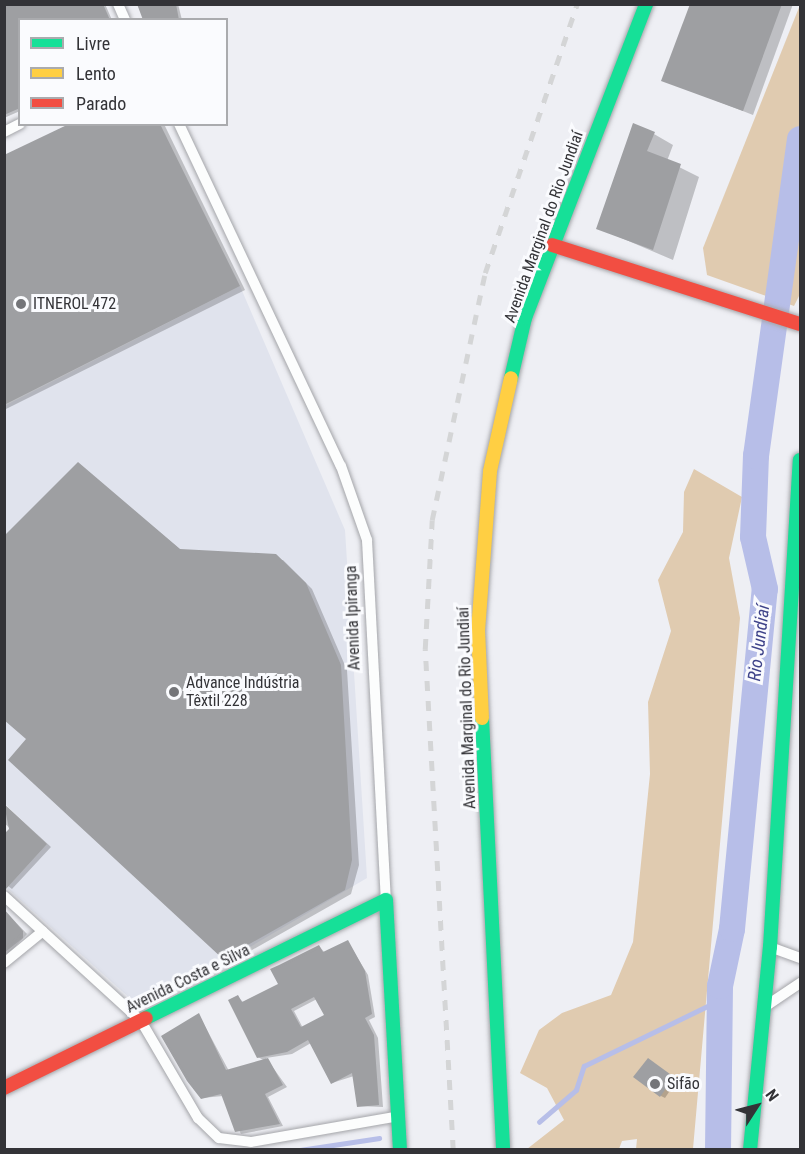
<!DOCTYPE html>
<html>
<head>
<meta charset="utf-8">
<style>
  body { margin:0 }
  #map { position:relative; width:805px; height:1154px; overflow:hidden; background:#eeeff4; font-family:"Roboto Condensed",sans-serif }
  div>[style] { position:absolute }
  .built>* { inset:0; background:#e0e3ed }
  .forest>* { inset:0; background:#e0cbb0 }
  .shadow>* { inset:0; background:#0003 }
  .stream>* { height:4.5px; margin:-2.25px; padding:0 2.25px; transform-origin:2.25px; border-radius:2.25px; background:#b7bee8 }
  .river>* { height:26px; margin:-13px; padding:0 13px; transform-origin:13px; border-radius:13px; background:#b7bee8 }
  .building>* { inset:0; background:#9e9fa2 }
  .roads { filter:drop-shadow(0 0 2px #a4a5a9) drop-shadow(0 0 2px #a4a5a9) }
  .street>* { height:10px; margin:-5px; padding:0 5px; transform-origin:5px; border-radius:5px; background:#fcfdfd }
  .fast>* { height:14px; margin:-7px; padding:0 7px; transform-origin:7px; border-radius:7px; background:#16e098 }
  .slow>* { height:14px; margin:-7px; padding:0 7px; transform-origin:7px; border-radius:7px; background:#ffcf43 }
  .jam>* { height:14px; margin:-7px; padding:0 7px; transform-origin:7px; border-radius:7px; background:#f24e42 }
  .rail>* { height:4.5px; margin-top:-2.25px; transform-origin:0; background:repeating-linear-gradient(90deg,#d4d5d6 0 10px,transparent 0 20px) }
  .dots>* { width:16px; height:16px; translate:-50% -50%; box-sizing:border-box; border:3px solid #fafbfe; border-radius:50% }
  span { translate:-50% -50%; white-space:nowrap; text-align:center; line-height:1.15; -webkit-text-stroke:6px #fafbfe; paint-order:stroke }
  .street-label { font-size:16px; color:#333337 }
  .poi-label { font-size:16px; color:#333337 }
  .left { translate:0 -50%; text-align:left }
  .water-label { font-size:18px; color:#3f448a; font-style:italic }
  .frame { position:absolute; inset:0; border:6px solid #333337; pointer-events:none }
  .legend { position:absolute; left:18px; top:18px; width:210px; height:108px; box-sizing:border-box; background:#fafbfe; border:2px solid #aaabae; margin:0; padding:8px 10px; list-style:none; font-size:18px; color:#333337 }
  .legend li { display:flex; align-items:center; gap:12px; height:30px }
  .legend b { width:30px; border:2px solid #aaabae }
  .north { position:absolute; left:727px; top:1076px; width:60px; height:60px; -webkit-text-stroke:4px #fafbfe; paint-order:stroke; rotate:54deg; font-size:16px; font-weight:700; line-height:24px; text-align:center; color:#333337 }
  .north::after { content:''; display:block; margin:auto; width:21px; height:27px; background:#333337; clip-path:polygon(50% 0,100% 100%,50% 72%,0 100%) }
</style>
</head>
<body>
<div id="map">
  <div class="built">
    <i style="clip-path:polygon(240px 286px,345px 530px,367px 878px,160px 1000px,133px 1001px,7px 888px,47px 844px,5px 804px,4px 406px)"></i>
  </div>
  <div class="forest">
    <i style="clip-path:polygon(800px 5px,800px 294px,794px 306px,707px 275px,703px 248px)"></i>
    <i style="clip-path:polygon(694px 469px,742px 497px,729px 558px,740px 618px,693px 1149px,636px 1149px,637px 1139px,622px 1141px,619px 1149px,527px 1149px,564px 1120px,547px 1088px,520px 1073px,539px 1030px,562px 1013px,611px 995px,633px 942px,650px 774px,648px 702px,671px 631px,658px 580px,683px 532px,684px 492px)"></i>
  </div>
  <div class="shadow">
    <i style="clip-path:polygon(4px 4px,105px 4px,112px 20px,20px 20px,20px 111px,4px 118px)"></i>
    <i style="clip-path:polygon(137px 4px,178px 4px,182px 20px,145px 20px)"></i>
    <i style="clip-path:polygon(692px 4px,793px 4px,753px 115px,663px 80px)"></i>
    <i style="clip-path:polygon(71px 124px,164px 124px,245px 290px,4px 410px,4px 156px)"></i>
    <i style="clip-path:polygon(654px 134px,673px 145px,667px 161px,699px 177px,673px 260px,598px 228px)"></i>
    <i style="clip-path:polygon(78px 464px,182px 551px,283px 560px,312px 589px,347px 670px,359px 865px,351px 894px,231px 962px,29px 739px)"></i>
    <i style="clip-path:polygon(4px 804px,51px 847px,12px 889px,4px 883px,4px 836px,11px 829px,4px 823px)"></i>
    <i style="clip-path:polygon(4px 910px,27px 934px,4px 959px)"></i>
    <i style="clip-path:polygon(evenodd,348px 942px,368px 975px,375px 1017px,369px 1020px,378px 1038px,383px 1107px,358px 1106px,354px 1076px,332px 1083px,311px 1043px,292px 1054px,266px 1058px,287px 1087px,268px 1097px,283px 1126px,241px 1134px,223px 1096px,202px 1098px,199px 1015px,229px 1071px,265px 1061px,258px 1057px,238px 997px,244px 1003px,280px 984px,319px 946px,325px 953px,348px 942px,317px 999px,326px 1016px,303px 1028px,294px 1011px,317px 999px)"></i>
    <i style="clip-path:polygon(653px 1063px,677px 1080px,665px 1098px,661px 1096px)"></i>
  </div>
  <div class="stream">
    <i style="left:539px;top:1122px;width:49px;rotate:-40.9deg"></i>
    <i style="left:576px;top:1090px;width:25px;rotate:-72deg"></i>
    <i style="left:584px;top:1066px;width:151px;rotate:-25.9deg"></i>
    <i style="left:300px;top:1150px;width:80px;rotate:-8.6deg"></i>
  </div>
  <div class="river">
    <i style="left:718px;top:1150px;width:164px;rotate:-89.3deg"></i>
    <i style="left:720px;top:986px;width:58px;rotate:-78.1deg"></i>
    <i style="left:732px;top:929px;width:342px;rotate:-84.5deg"></i>
    <i style="left:765px;top:589px;width:53px;rotate:-103deg"></i>
    <i style="left:753px;top:537px;width:81px;rotate:-87.9deg"></i>
    <i style="left:756px;top:456px;width:320px;rotate:-82.1deg"></i>
  </div>
  <div class="building">
    <i style="clip-path:polygon(4px 4px,103px 4px,110px 20px,20px 20px,20px 108px,4px 115px)"></i>
    <i style="clip-path:polygon(137px 4px,176px 4px,179px 20px,143px 20px)"></i>
    <i style="clip-path:polygon(690px 4px,782px 4px,743px 111px,661px 81px)"></i>
    <i style="clip-path:polygon(633px 123px,655px 132px,647px 151px,681px 164px,653px 250px,596px 229px)"></i>
    <i style="clip-path:polygon(69px 124px,160px 124px,240px 286px,4px 405px,4px 155px)"></i>
    <i style="clip-path:polygon(78px 462px,180px 549px,276px 554px,306px 583px,341px 665px,352px 860px,345px 890px,223px 959px,8px 760px,26px 739px,4px 720px,4px 536px)"></i>
    <i style="clip-path:polygon(4px 804px,47px 844px,6px 889px,4px 834px,9px 829px)"></i>
    <i style="clip-path:polygon(4px 909px,23px 931px,23px 938px,4px 953px)"></i>
    <i style="clip-path:polygon(evenodd,348px 940px,365px 971px,372px 1014px,365px 1018px,374px 1035px,379px 1105px,357px 1107px,352px 1073px,331px 1084px,308px 1040px,287px 1052px,257px 1058px,228px 1000px,238px 995px,242px 1002px,278px 984px,270px 969px,279px 965px,319px 945px,323px 952px,348px 940px,314px 997px,324px 1015px,301px 1027px,291px 1009px,314px 997px)"></i>
    <i style="clip-path:polygon(199px 1013px,226px 1070px,268px 1058px,283px 1085px,265px 1094px,280px 1124px,235px 1132px,221px 1094px,201px 1099px,187px 1081px,161px 1036px)"></i>
    <i style="clip-path:polygon(648px 1058px,674px 1077px,660px 1097px,633px 1077px)"></i>
  </div>
  <div class="roads">
    <div class="street">
      <i style="left:118px;top:4px;width:17px;rotate:66deg"></i>
      <i style="left:179px;top:124px;width:378px;rotate:64.7deg"></i>
      <i style="left:341px;top:466px;width:78px;rotate:70.6deg"></i>
      <i style="left:367px;top:540px;width:361px;rotate:87deg"></i>
      <i style="left:4px;top:132px;width:18px;rotate:-27deg"></i>
      <i style="left:4px;top:896px;width:185px;rotate:42.4deg"></i>
      <i style="left:141px;top:1021px;width:113px;rotate:59.6deg"></i>
      <i style="left:198px;top:1118px;width:29px;rotate:44deg"></i>
      <i style="left:219px;top:1138px;width:32px;rotate:7deg"></i>
      <i style="left:251px;top:1142px;width:151px;rotate:-9.9deg"></i>
      <i style="left:770px;top:947px;width:32px;rotate:20deg"></i>
      <i style="left:4px;top:963px;width:50px;rotate:-39.4deg"></i>
      <i style="left:763px;top:1008px;width:45px;rotate:-34deg"></i>
    </div>
    <div class="fast">
      <i style="left:511px;top:378px;width:62px;rotate:-76.9deg"></i>
      <i style="left:525px;top:318px;width:337px;rotate:-68.9deg"></i>
      <i style="left:482px;top:718px;width:433px;rotate:87.2deg"></i>
      <i style="left:146px;top:1018px;width:267px;rotate:-26.2deg"></i>
      <i style="left:386px;top:900px;width:250px;rotate:86.8deg"></i>
      <i style="left:750px;top:1150px;width:204px;rotate:-84.4deg"></i>
      <i style="left:770px;top:947px;width:488px;rotate:-86.5deg"></i>
    </div>
    <div class="slow">
      <i style="left:482px;top:718px;width:87px;rotate:-92.6deg"></i>
      <i style="left:478px;top:631px;width:160px;rotate:-85.7deg"></i>
      <i style="left:490px;top:471px;width:95px;rotate:-77.3deg"></i>
    </div>
    <div class="jam">
      <i style="left:552px;top:245px;width:260px;rotate:17.7deg"></i>
      <i style="left:4px;top:1088px;width:158px;rotate:-26.2deg"></i>
    </div>
  </div>
  <div class="rail">
    <i style="left:453px;top:1150px;width:502px;rotate:-93.2deg"></i>
    <i style="left:425px;top:649px;width:129px;rotate:-86.9deg"></i>
    <i style="left:432px;top:520px;width:253px;rotate:-77.9deg"></i>
    <i style="left:485px;top:273px;width:284px;rotate:-71.1deg"></i>
  </div>
  <div class="dots">
    <i style="left:21px;top:304px;background:#747579"></i>
    <i style="left:174px;top:692px;background:#747579"></i>
    <i style="left:655px;top:1084px;background:#747579"></i>
  </div>
  <div class="street-label">
    <span style="left:544px;top:227px;rotate:-70deg">Avenida Marginal do Rio Jundiaí</span>
    <span style="left:353px;top:618px;rotate:-92deg">Avenida Ipiranga</span>
    <span style="left:467px;top:708px;rotate:-92deg">Avenida Marginal do Rio Jundiaí</span>
    <span style="left:188px;top:979px;rotate:-26deg">Avenida Costa e Silva</span>
  </div>
  <div class="poi-label">
    <span class="left" style="left:33px;top:304px">ITNEROL 472</span>
    <span class="left" style="left:186px;top:692px">Advance Indústria<br>Têxtil 228</span>
    <span class="left" style="left:667px;top:1084px">Sifão</span>
  </div>
  <div class="water-label">
    <span style="left:759px;top:643px;rotate:-83deg">Rio Jundiaí</span>
  </div>
  <div class="frame"></div>
  <ul class="legend">
  <li><b style="height:8px;background:#16e098"></b>Livre</li>
  <li><b style="height:8px;background:#ffcf43"></b>Lento</li>
  <li><b style="height:8px;background:#f24e42"></b>Parado</li>
  </ul>
  <div class="north">N</div>
</div>
</body>
</html>
